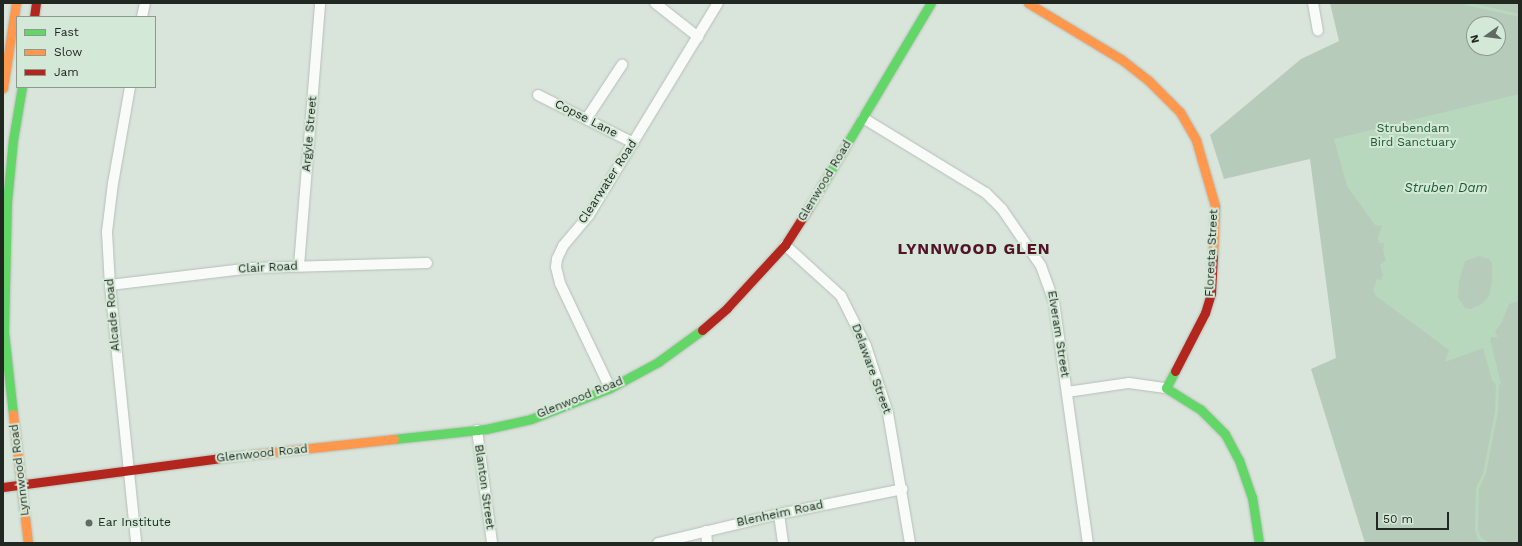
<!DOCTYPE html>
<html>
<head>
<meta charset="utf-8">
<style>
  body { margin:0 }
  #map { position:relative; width:1522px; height:546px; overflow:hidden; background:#d9e4da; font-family:"Work Sans",sans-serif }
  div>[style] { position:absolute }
  .green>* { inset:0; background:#b7cbba }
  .water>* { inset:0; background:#b7d8bd }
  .stream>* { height:3px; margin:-1.5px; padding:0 1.5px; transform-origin:1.5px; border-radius:1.5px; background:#b7d8bd }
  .roads { filter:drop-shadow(0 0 1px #b6bfb8) drop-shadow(0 0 1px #b6bfb8) }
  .street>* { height:10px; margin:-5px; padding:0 5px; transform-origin:5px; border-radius:5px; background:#f9fbf9 }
  .fast>* { height:9px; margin:-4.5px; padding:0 4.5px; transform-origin:4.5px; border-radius:4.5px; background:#63d668 }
  .slow>* { height:9px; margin:-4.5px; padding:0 4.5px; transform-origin:4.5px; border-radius:4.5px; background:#ff974d }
  .jam>* { height:9px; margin:-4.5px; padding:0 4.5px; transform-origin:4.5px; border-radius:4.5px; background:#b3261e }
  .dots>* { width:11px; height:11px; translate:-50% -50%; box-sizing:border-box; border:2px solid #d4e8d7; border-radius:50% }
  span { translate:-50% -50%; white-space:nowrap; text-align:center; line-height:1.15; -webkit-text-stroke:4px #d4e8d7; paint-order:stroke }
  .street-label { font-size:12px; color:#202821 }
  .park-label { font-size:12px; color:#1b5a2e }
  .poi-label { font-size:12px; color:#202821 }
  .left { translate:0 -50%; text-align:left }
  .water-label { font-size:13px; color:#1b5a2e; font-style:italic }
  .district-label { font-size:16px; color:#55122a; font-weight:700; letter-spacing:1px }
  .frame { position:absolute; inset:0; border:4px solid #202821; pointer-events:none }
  .legend { position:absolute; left:16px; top:16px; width:140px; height:72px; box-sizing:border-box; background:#d4e8d7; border:1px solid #8c9b8e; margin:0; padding:5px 7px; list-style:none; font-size:12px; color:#202821 }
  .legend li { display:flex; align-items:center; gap:8px; height:20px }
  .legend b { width:20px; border:1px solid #8c9b8e }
  .north { position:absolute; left:1466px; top:16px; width:40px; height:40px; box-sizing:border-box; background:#d4e8d7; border:1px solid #8c9b8e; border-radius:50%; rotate:256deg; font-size:11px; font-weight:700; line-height:16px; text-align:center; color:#202821 }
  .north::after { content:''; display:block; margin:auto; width:14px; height:18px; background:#616a62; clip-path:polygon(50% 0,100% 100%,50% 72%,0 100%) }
  .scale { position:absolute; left:1376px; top:512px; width:73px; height:18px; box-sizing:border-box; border:2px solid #202821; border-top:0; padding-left:5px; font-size:12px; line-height:14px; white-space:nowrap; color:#202821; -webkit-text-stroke:3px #d4e8d7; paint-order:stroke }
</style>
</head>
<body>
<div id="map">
  <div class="green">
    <i style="clip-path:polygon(evenodd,1330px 3px,1519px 3px,1519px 543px,1365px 543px,1311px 369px,1336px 358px,1310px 159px,1224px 179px,1210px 135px,1301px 59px,1339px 41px,1330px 3px,1474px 24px,1498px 24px,1498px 48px,1474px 48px,1474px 24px)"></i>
  </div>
  <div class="water">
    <i style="clip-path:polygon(evenodd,1519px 94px,1519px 301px,1509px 304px,1501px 324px,1495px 331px,1498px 337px,1491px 337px,1490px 339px,1501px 384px,1497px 386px,1492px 380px,1483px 348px,1445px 362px,1449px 350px,1376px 296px,1373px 290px,1377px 279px,1381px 280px,1383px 275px,1380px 265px,1386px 260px,1383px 251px,1384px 243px,1379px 243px,1378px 237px,1382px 226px,1375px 225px,1347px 186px,1334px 139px,1519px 94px,1479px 256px,1489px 259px,1492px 263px,1492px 282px,1489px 296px,1482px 304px,1471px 309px,1465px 308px,1458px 298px,1459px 281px,1465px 261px,1479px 256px)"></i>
  </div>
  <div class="stream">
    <i style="left:1465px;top:3px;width:55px;rotate:12.5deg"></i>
    <i style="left:1487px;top:543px;width:9px;rotate:-148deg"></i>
    <i style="left:1479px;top:538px;width:9px;rotate:-108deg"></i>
    <i style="left:1476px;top:529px;width:41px;rotate:-88.6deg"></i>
    <i style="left:1477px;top:488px;width:17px;rotate:-65deg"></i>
    <i style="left:1484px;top:473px;width:63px;rotate:-79deg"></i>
    <i style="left:1496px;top:411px;width:28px;rotate:-88deg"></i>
  </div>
  <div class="roads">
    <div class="street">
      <i style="left:655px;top:3px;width:55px;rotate:38.3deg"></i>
      <i style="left:1313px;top:3px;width:28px;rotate:80deg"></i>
      <i style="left:142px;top:17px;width:14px;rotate:-78deg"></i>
      <i style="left:130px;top:87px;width:97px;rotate:100deg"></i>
      <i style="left:113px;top:183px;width:49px;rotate:97deg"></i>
      <i style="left:107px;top:232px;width:53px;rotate:86.8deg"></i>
      <i style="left:110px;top:285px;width:259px;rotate:84.2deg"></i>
      <i style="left:538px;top:95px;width:107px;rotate:26.6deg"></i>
      <i style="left:587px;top:118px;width:64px;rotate:-56.6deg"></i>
      <i style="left:863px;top:118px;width:144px;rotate:31.4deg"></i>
      <i style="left:986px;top:193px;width:23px;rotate:45deg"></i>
      <i style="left:1002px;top:209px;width:69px;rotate:55.6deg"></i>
      <i style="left:1041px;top:266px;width:38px;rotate:70deg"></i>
      <i style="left:1054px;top:302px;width:243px;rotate:82deg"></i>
      <i style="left:785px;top:245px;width:76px;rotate:42.3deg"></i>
      <i style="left:841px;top:296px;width:56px;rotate:63.4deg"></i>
      <i style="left:866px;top:346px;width:71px;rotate:71.8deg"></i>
      <i style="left:888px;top:413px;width:132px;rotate:80.4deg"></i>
      <i style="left:299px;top:266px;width:264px;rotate:-85.4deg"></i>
      <i style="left:110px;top:285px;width:143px;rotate:-6.8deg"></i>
      <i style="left:252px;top:268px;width:175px;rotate:-1.6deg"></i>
      <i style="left:610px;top:388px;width:116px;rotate:-115.5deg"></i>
      <i style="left:560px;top:283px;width:16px;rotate:-104deg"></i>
      <i style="left:556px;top:267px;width:8px;rotate:-83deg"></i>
      <i style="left:557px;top:259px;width:14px;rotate:-65deg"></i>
      <i style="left:563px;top:246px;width:40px;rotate:-50deg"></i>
      <i style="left:589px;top:215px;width:248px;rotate:-58.7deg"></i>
      <i style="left:1067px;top:392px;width:63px;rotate:-8.3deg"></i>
      <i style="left:1129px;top:383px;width:37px;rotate:8deg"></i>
      <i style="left:477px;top:430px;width:114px;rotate:82.4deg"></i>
      <i style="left:779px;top:514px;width:29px;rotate:82deg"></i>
      <i style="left:706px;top:531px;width:12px;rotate:85deg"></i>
      <i style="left:658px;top:543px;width:124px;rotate:-13.5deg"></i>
      <i style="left:779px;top:514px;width:126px;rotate:-11.4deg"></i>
    </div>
    <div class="fast">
      <i style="left:808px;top:209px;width:240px;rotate:-59.2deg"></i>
      <i style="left:1175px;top:371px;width:19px;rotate:118deg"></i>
      <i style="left:1166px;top:388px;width:40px;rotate:32deg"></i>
      <i style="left:1200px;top:409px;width:35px;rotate:45deg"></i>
      <i style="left:1225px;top:434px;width:30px;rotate:62deg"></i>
      <i style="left:1239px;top:460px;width:39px;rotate:71deg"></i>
      <i style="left:1252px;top:497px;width:47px;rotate:81.3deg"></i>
      <i style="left:13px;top:414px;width:82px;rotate:-96.3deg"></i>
      <i style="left:4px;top:332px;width:130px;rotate:-88.7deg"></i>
      <i style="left:7px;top:202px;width:62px;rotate:-84.5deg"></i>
      <i style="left:13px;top:140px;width:54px;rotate:-80.4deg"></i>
      <i style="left:394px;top:439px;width:93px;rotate:-6.2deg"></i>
      <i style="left:486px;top:429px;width:46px;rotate:-12.5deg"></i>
      <i style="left:531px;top:419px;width:85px;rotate:-21.4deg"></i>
      <i style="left:610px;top:388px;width:55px;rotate:-28.4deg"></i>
      <i style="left:658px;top:362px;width:54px;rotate:-36deg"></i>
    </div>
    <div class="slow">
      <i style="left:1028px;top:3px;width:109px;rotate:31.1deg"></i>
      <i style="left:1121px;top:59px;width:34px;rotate:38deg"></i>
      <i style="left:1148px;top:80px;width:45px;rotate:45deg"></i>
      <i style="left:1180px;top:112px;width:32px;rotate:60deg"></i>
      <i style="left:1196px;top:140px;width:69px;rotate:73.9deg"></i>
      <i style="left:1215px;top:206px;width:51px;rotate:92.2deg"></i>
      <i style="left:3px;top:88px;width:86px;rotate:-81.3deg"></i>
      <i style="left:13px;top:414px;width:130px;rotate:83.4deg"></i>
      <i style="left:219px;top:458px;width:176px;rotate:-6.2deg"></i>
    </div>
    <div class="jam">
      <i style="left:34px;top:17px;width:14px;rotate:-82deg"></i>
      <i style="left:702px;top:330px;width:33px;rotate:-41deg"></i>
      <i style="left:727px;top:308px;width:86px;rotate:-47.4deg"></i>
      <i style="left:785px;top:245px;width:43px;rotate:-57.4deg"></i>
      <i style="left:1175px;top:371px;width:65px;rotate:-62.7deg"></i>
      <i style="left:1205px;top:313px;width:21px;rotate:-73deg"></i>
      <i style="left:1211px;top:293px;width:36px;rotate:-87deg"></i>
      <i style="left:3px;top:487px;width:218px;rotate:-7.6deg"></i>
    </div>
  </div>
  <div class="dots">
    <i style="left:89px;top:523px;background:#616a62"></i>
  </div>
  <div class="street-label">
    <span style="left:586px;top:119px;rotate:27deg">Copse Lane</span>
    <span style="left:310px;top:134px;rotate:-85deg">Argyle Street</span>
    <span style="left:825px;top:181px;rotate:-59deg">Glenwood Road</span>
    <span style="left:608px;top:182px;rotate:-57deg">Clearwater Road</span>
    <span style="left:1212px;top:253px;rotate:-87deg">Floresta Street</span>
    <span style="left:268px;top:268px;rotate:-3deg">Clair Road</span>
    <span style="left:113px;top:315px;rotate:-95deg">Alcade Road</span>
    <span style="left:1058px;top:334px;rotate:81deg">Elveram Street</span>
    <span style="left:871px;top:369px;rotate:70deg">Delaware Street</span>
    <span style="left:580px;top:398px;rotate:-22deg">Glenwood Road</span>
    <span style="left:262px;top:454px;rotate:-6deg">Glenwood Road</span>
    <span style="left:20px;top:470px;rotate:-97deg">Lynnwood Road</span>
    <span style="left:484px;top:487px;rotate:82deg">Blanton Street</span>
    <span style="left:780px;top:514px;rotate:-12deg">Blenheim Road</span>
  </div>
  <div class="park-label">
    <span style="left:1413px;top:136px">Strubendam<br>Bird Sanctuary</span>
  </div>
  <div class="poi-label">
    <span class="left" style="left:98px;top:523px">Ear Institute</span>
  </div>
  <div class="water-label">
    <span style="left:1446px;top:188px">Struben Dam</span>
  </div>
  <div class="district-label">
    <span style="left:974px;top:249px">LYNNWOOD GLEN</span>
  </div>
  <div class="frame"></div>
  <ul class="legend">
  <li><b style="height:5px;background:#63d668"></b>Fast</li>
  <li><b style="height:5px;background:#ff974d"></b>Slow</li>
  <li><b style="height:5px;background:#b3261e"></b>Jam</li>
  </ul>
  <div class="north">N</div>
  <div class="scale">50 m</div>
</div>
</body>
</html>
